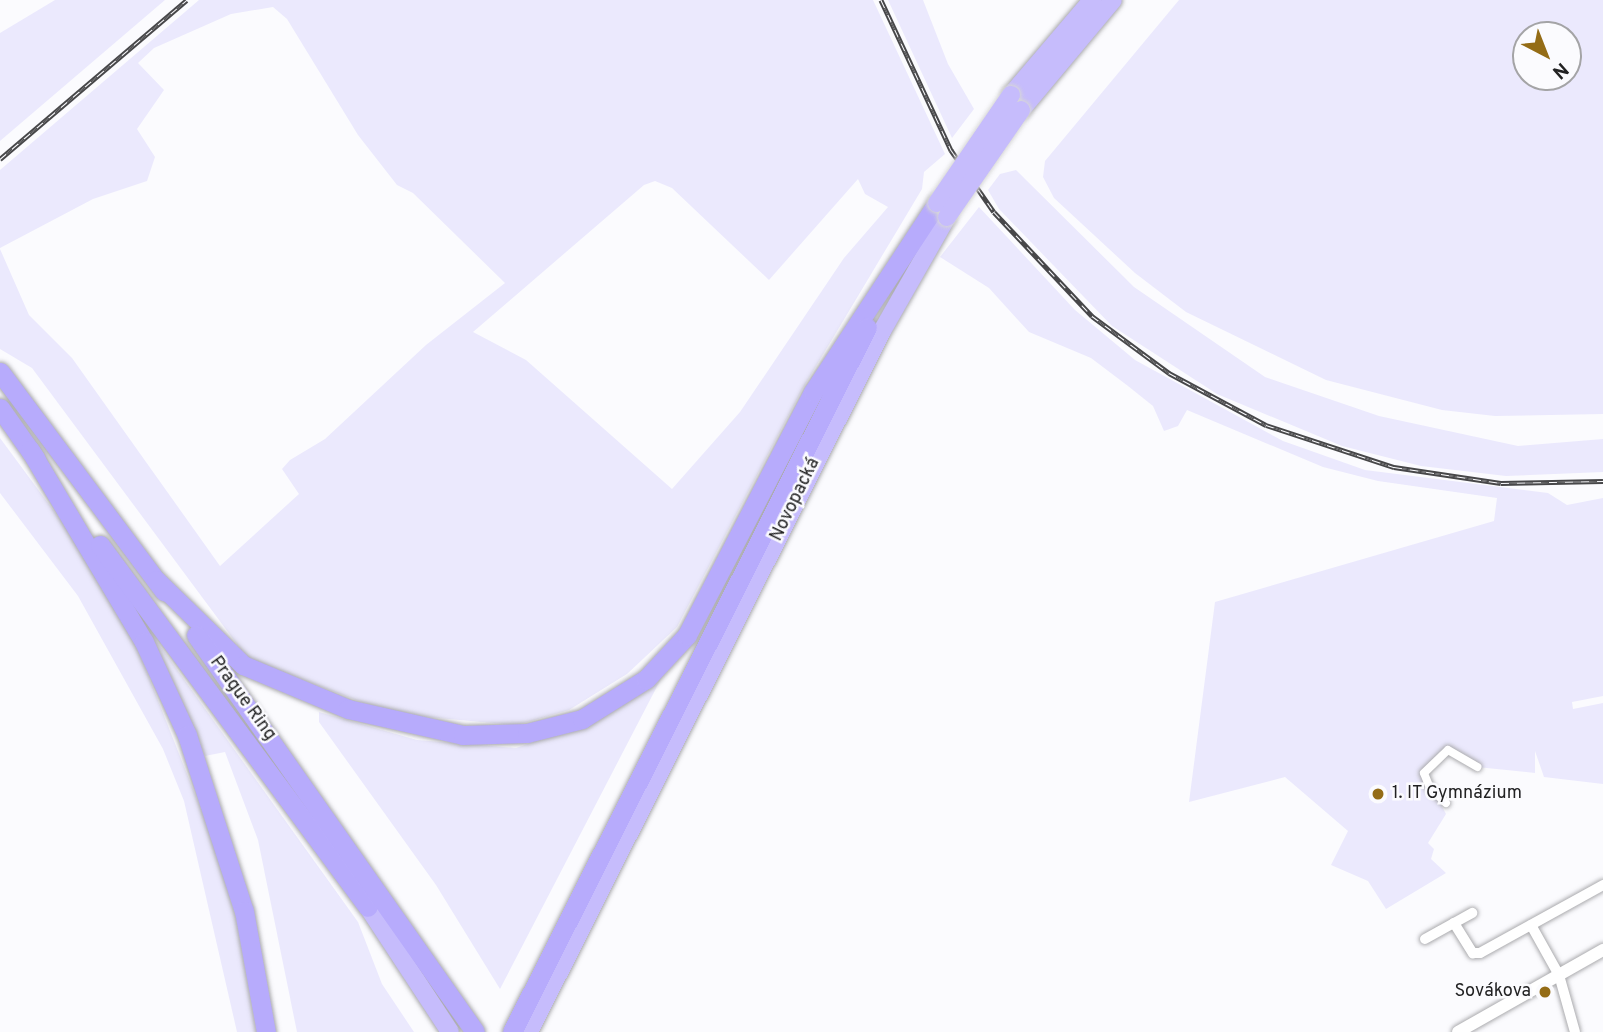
<!DOCTYPE html>
<html>
<head>
<meta charset="utf-8">
<style>
  body { margin:0 }
  #map { position:relative; width:1603px; height:1032px; overflow:hidden; background:#fbfbfe; font-family:Overpass,sans-serif }
  div>[style] { position:absolute }
  .green>* { inset:0; background:#ebe9fd }
  .roads { filter:drop-shadow(0 0 2px #ababae) drop-shadow(0 0 2px #ababae) }
  .pedestrian>* { height:8px; margin:-4px; padding:0 4px; transform-origin:4px; border-radius:4px; background:#fff }
  .minor>* { height:10px; margin:-5px; padding:0 5px; transform-origin:5px; border-radius:5px; background:#fff }
  .tertiary>* { height:12px; margin:-6px; padding:0 6px; transform-origin:6px; border-radius:6px; background:#fff }
  .trunk>* { height:18px; margin:-9px; padding:0 9px; transform-origin:9px; border-radius:9px; background:#c6bcfc }
  .motorway>* { height:19px; margin:-9.5px; padding:0 9.5px; transform-origin:9.5px; border-radius:9.5px; background:#b7abfc }
  .rail>* { height:5px; margin-top:-2.5px; transform-origin:0; background:repeating-linear-gradient(90deg,#fbfbfe 0 8px,#474749 0 16px); box-sizing:border-box; border-block:2px solid #474749 }
  .bridges { filter:drop-shadow(0 0 2px #d7d7d7) drop-shadow(0 0 2px #d7d7d7) }
  .trunk-bridge>* { height:18px; margin:-9px; padding:0 9px; transform-origin:9px; border-radius:9px; background:#c6bcfc }
  .dots>* { width:19px; height:19px; translate:-50% -50%; box-sizing:border-box; border:4px solid #fbfbfe; border-radius:50% }
  span { translate:-50% -50%; white-space:nowrap; text-align:center; line-height:1.15; -webkit-text-stroke:5px #fbfbfe; paint-order:stroke }
  .street-label { font-size:18px; color:#222223 }
  .poi-label { font-size:18px; color:#222223 }
  .left { translate:0 -50%; text-align:left }
  .right { translate:-100% -50%; text-align:right }
  .north { position:absolute; left:1512px; top:21px; width:70px; height:70px; box-sizing:border-box; background:#fbfbfe; border:2px solid #a4a4a6; border-radius:50%; rotate:138deg; font-size:19px; font-weight:700; line-height:28px; text-align:center; color:#222223 }
  .north::after { content:''; display:block; margin:auto; width:24px; height:32px; background:#946c16; clip-path:polygon(50% 0,100% 100%,50% 72%,0 100%) }
</style>
</head>
<body>
<div id="map">
  <div class="green">
    <i style="clip-path:polygon(55px 0,165px 0,0 141px,0 33px)"></i>
    <i style="clip-path:polygon(evenodd,199px 0,873px 0,945px 154px,924px 172px,922px 189px,803px 388px,677px 627px,627px 674px,569px 710px,517px 725px,393px 714px,248px 659px,32px 368px,0 349px,0 249px,29px 315px,72px 358px,220px 566px,299px 494px,282px 469px,290px 460px,325px 439px,426px 345px,505px 283px,413px 193px,397px 185px,358px 135px,287px 19px,273px 7px,231px 14px,154px 48px,138px 63px,164px 90px,137px 129px,155px 157px,147px 181px,93px 199px,0 248px,0 170px,199px 0,858px 179px,865px 194px,888px 207px,844px 258px,740px 412px,672px 489px,526px 360px,473px 332px,644px 185px,655px 181px,672px 188px,769px 280px,858px 179px)"></i>
    <i style="clip-path:polygon(888px 0,923px 0,948px 64px,974px 109px,952px 138px)"></i>
    <i style="clip-path:polygon(evenodd,1179px 0,1603px 0,1603px 414px,1495px 416px,1442px 410px,1326px 380px,1186px 312px,1135px 273px,1054px 198px,1043px 177px,1045px 161px,1179px 0,1568px 35px,1568px 77px,1526px 77px,1526px 35px,1568px 35px)"></i>
    <i style="clip-path:polygon(1016px 170px,1134px 287px,1265px 377px,1379px 416px,1518px 446px,1603px 439px,1603px 472px,1506px 476px,1421px 466px,1342px 446px,1217px 394px,1112px 326px,999px 209px,988px 190px,1000px 174px)"></i>
    <i style="clip-path:polygon(979px 207px,1075px 310px,1135px 360px,1283px 441px,1365px 470px,1548px 493px,1567px 505px,1603px 498px,1603px 696px,1572px 702px,1573px 709px,1603px 703px,1603px 784px,1544px 777px,1535px 751px,1535px 773px,1477px 767px,1448px 750px,1424px 773px,1446px 814px,1428px 843px,1434px 849px,1431px 859px,1446px 873px,1386px 909px,1368px 881px,1331px 865px,1348px 831px,1285px 777px,1189px 802px,1215px 602px,1494px 521px,1497px 498px,1378px 481px,1323px 467px,1187px 410px,1178px 426px,1164px 431px,1153px 406px,1128px 386px,1091px 358px,1029px 332px,989px 288px,940px 257px)"></i>
    <i style="clip-path:polygon(0 438px,65px 526px,135px 642px,213px 840px,236px 919px,256px 1032px,237px 1032px,184px 801px,163px 749px,78px 596px,0 493px)"></i>
    <i style="clip-path:polygon(145px 625px,358px 922px,382px 984px,414px 1032px,297px 1032px,258px 840px,225px 752px,205px 756px)"></i>
    <i style="clip-path:polygon(664px 673px,500px 989px,436px 885px,319px 722px,319px 712px,417px 740px,516px 748px,602px 718px)"></i>
  </div>
  <div class="roads">
    <div class="pedestrian">
      <i style="left:1446px;top:803px;width:22px;rotate:-137deg"></i>
      <i style="left:1430px;top:788px;width:16px;rotate:-112deg"></i>
      <i style="left:1424px;top:773px;width:33px;rotate:-44deg"></i>
      <i style="left:1448px;top:750px;width:34px;rotate:30deg"></i>
    </div>
    <div class="minor">
      <i style="left:1454px;top:923px;width:21px;rotate:-29deg"></i>
      <i style="left:1531px;top:925px;width:57px;rotate:60.8deg"></i>
      <i style="left:1559px;top:975px;width:59px;rotate:74.3deg"></i>
      <i style="left:1425px;top:939px;width:33px;rotate:-29deg"></i>
      <i style="left:1454px;top:923px;width:36px;rotate:58deg"></i>
      <i style="left:1473px;top:953px;width:7px"></i>
      <i style="left:1480px;top:953px;width:141px;rotate:-28.9deg"></i>
    </div>
    <div class="tertiary">
      <i style="left:1458px;top:1032px;width:167px;rotate:-29.5deg"></i>
    </div>
    <div class="trunk">
      <i style="left:1011px;top:95px;width:125px;rotate:-49.5deg"></i>
      <i style="left:1021px;top:110px;width:143px;rotate:-50.1deg"></i>
      <i style="left:368px;top:907px;width:149px;rotate:56.7deg"></i>
      <i style="left:529px;top:1032px;width:785px;rotate:-63.27deg"></i>
      <i style="left:882px;top:331px;width:131px;rotate:-60.3deg"></i>
    </div>
    <div class="motorway">
      <i style="left:0;top:372px;width:274px;rotate:53.2deg"></i>
      <i style="left:0;top:408px;width:62px;rotate:54.8deg"></i>
      <i style="left:30px;top:450px;width:223px;rotate:59.3deg"></i>
      <i style="left:144px;top:642px;width:102px;rotate:65.2deg"></i>
      <i style="left:187px;top:735px;width:185px;rotate:72.1deg"></i>
      <i style="left:244px;top:911px;width:123px;rotate:79.7deg"></i>
      <i style="left:100px;top:545px;width:450px;rotate:53.5deg"></i>
      <i style="left:156px;top:580px;width:122px;rotate:44.3deg"></i>
      <i style="left:243px;top:665px;width:114px;rotate:22.7deg"></i>
      <i style="left:348px;top:709px;width:118px;rotate:12.7deg"></i>
      <i style="left:463px;top:735px;width:64px;rotate:-1.8deg"></i>
      <i style="left:527px;top:733px;width:57px;rotate:-14.3deg"></i>
      <i style="left:582px;top:719px;width:75px;rotate:-32deg"></i>
      <i style="left:646px;top:679px;width:60px;rotate:-47deg"></i>
      <i style="left:687px;top:635px;width:274px;rotate:-62.6deg"></i>
      <i style="left:813px;top:392px;width:226px;rotate:-56.7deg"></i>
      <i style="left:196px;top:635px;width:485px;rotate:54.9deg"></i>
      <i style="left:512px;top:1032px;width:789px;rotate:-63.27deg"></i>
    </div>
  </div>
  <div class="rail">
    <i style="left:881px;top:0;width:166px;rotate:65deg"></i>
    <i style="left:951px;top:150px;width:75px;rotate:55.3deg"></i>
    <i style="left:994px;top:212px;width:143px;rotate:46.7deg"></i>
    <i style="left:1092px;top:316px;width:96px;rotate:36.5deg"></i>
    <i style="left:1169px;top:373px;width:110px;rotate:28.2deg"></i>
    <i style="left:1266px;top:425px;width:135px;rotate:18.2deg"></i>
    <i style="left:1394px;top:467px;width:108px;rotate:8.5deg"></i>
    <i style="left:1501px;top:483px;width:102px;rotate:-1.1deg"></i>
    <i style="left:0;top:159px;width:245px;rotate:-40.4deg"></i>
  </div>
  <div class="bridges">
    <div class="trunk-bridge">
      <i style="left:937px;top:203px;width:131px;rotate:-55.6deg"></i>
      <i style="left:947px;top:217px;width:130px;rotate:-55.3deg"></i>
    </div>
  </div>
  <div class="dots">
    <i style="left:1378px;top:794px;background:#946c16"></i>
    <i style="left:1545px;top:992px;background:#946c16"></i>
  </div>
  <div class="street-label">
    <span style="left:796px;top:500px;rotate:-64deg">Novopacká</span>
    <span style="left:242px;top:699px;rotate:54deg">Prague Ring</span>
  </div>
  <div class="poi-label">
    <span class="left" style="left:1392px;top:794px">1. IT Gymnázium</span>
    <span class="right" style="left:1531px;top:992px">Sovákova</span>
  </div>
  <div class="north">N</div>
</div>
</body>
</html>
